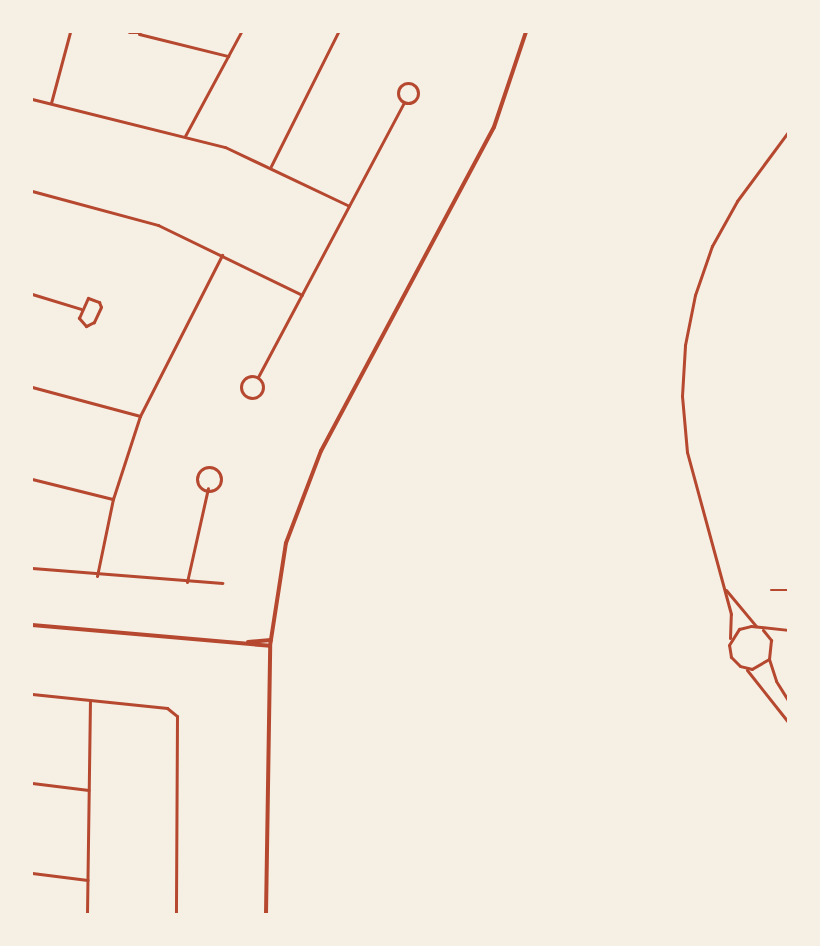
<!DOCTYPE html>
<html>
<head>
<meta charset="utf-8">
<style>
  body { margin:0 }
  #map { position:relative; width:820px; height:946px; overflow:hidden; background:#f6efe4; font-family:"Work Sans",sans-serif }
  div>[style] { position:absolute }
  .pedestrian>* { height:2px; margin:-1px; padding:0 1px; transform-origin:1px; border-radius:1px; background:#b5482f }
  .minor>* { height:3px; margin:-1.5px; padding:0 1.5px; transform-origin:1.5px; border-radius:1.5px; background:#b5482f }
  .minor>.ring { margin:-1.5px; padding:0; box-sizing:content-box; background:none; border:3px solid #b5482f; border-radius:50% }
  .tertiary>* { height:4px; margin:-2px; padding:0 2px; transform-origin:2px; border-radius:2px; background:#b5482f }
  span { translate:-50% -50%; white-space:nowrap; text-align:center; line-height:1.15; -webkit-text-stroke:6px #f6efe4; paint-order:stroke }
  .frame { position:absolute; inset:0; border:33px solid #f6efe4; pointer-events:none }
</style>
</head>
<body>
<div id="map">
  <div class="pedestrian">
    <i style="left:771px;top:590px;width:17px"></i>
  </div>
  <div class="minor">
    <i style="left:129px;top:32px;width:11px"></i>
    <i style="left:139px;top:34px;width:92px;rotate:13.9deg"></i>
    <i class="ring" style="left:398px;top:83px;width:17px;height:17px"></i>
    <i style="left:32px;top:99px;width:199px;rotate:14deg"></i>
    <i style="left:225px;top:147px;width:137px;rotate:25.4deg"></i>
    <i style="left:51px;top:103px;width:73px;rotate:-75deg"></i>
    <i style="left:185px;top:136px;width:118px;rotate:-61.7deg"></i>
    <i style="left:271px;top:166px;width:150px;rotate:-63.4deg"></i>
    <i style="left:32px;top:191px;width:131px;rotate:15.1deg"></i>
    <i style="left:158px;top:225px;width:160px;rotate:25.9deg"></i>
    <i style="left:32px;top:294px;width:51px;rotate:17deg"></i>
    <i style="left:88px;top:298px;width:12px;rotate:20deg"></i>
    <i style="left:99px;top:302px;width:5px;rotate:68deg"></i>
    <i style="left:101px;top:307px;width:17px;rotate:115deg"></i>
    <i style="left:94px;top:322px;width:9px;rotate:153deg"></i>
    <i style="left:86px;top:326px;width:11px;rotate:-131deg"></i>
    <i style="left:79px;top:318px;width:22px;rotate:-66deg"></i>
    <i class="ring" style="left:241px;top:376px;width:19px;height:19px"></i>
    <i style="left:258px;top:377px;width:311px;rotate:-62deg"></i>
    <i style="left:32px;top:387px;width:112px;rotate:15deg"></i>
    <i class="ring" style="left:197px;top:467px;width:21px;height:21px"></i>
    <i style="left:32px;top:479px;width:83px;rotate:13.9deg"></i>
    <i style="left:32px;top:568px;width:191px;rotate:4.5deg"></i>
    <i style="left:97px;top:576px;width:79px;rotate:-78.3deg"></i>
    <i style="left:113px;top:499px;width:87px;rotate:-72deg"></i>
    <i style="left:140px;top:416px;width:181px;rotate:-63deg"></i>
    <i style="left:187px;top:582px;width:96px;rotate:-77.4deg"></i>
    <i style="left:726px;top:590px;width:47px;rotate:50.2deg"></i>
    <i style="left:763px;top:630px;width:13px;rotate:51deg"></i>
    <i style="left:771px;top:640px;width:19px;rotate:96deg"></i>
    <i style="left:769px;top:659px;width:20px;rotate:150deg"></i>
    <i style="left:752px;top:669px;width:12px;rotate:-166deg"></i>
    <i style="left:740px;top:666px;width:13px;rotate:-135deg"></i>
    <i style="left:731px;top:657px;width:12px;rotate:-99deg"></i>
    <i style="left:729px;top:645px;width:19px;rotate:-58deg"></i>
    <i style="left:739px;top:629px;width:12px;rotate:-14deg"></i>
    <i style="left:751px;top:626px;width:37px;rotate:6deg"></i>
    <i style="left:730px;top:638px;width:24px;rotate:-88deg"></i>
    <i style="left:731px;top:614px;width:168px;rotate:-105.2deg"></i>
    <i style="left:687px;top:452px;width:56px;rotate:-95.1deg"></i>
    <i style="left:682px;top:396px;width:51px;rotate:-86.6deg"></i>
    <i style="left:685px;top:345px;width:51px;rotate:-78.7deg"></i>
    <i style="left:695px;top:295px;width:52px;rotate:-70.9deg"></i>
    <i style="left:712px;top:246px;width:51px;rotate:-60.9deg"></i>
    <i style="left:737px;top:201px;width:86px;rotate:-53.5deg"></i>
    <i style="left:769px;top:659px;width:23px;rotate:72deg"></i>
    <i style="left:776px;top:681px;width:22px;rotate:58deg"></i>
    <i style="left:747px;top:670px;width:66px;rotate:51.7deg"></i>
    <i style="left:32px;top:694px;width:136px;rotate:5.9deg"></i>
    <i style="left:167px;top:708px;width:13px;rotate:39deg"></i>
    <i style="left:177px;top:716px;width:198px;rotate:90.3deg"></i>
    <i style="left:32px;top:783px;width:57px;rotate:7deg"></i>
    <i style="left:32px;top:873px;width:56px;rotate:7.1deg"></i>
    <i style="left:87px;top:914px;width:213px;rotate:-89.2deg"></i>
  </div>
  <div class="tertiary">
    <i style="left:32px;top:625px;width:239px;rotate:5deg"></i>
    <i style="left:248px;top:642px;width:23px;rotate:-5deg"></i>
    <i style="left:266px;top:914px;width:268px;rotate:-89.1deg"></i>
    <i style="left:270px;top:646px;width:104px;rotate:-81.2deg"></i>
    <i style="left:286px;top:543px;width:98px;rotate:-69.2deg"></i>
    <i style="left:321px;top:451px;width:367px;rotate:-61.9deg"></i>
    <i style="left:494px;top:127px;width:100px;rotate:-71.4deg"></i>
  </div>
  <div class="frame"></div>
</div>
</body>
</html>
